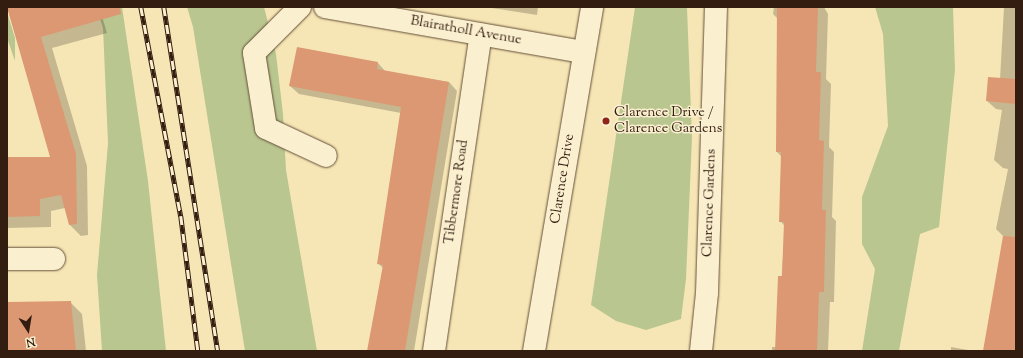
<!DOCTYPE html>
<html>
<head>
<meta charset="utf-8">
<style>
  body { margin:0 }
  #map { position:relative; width:1023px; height:358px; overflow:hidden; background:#f7e6b5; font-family:"Sorts Mill Goudy",serif }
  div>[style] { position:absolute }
  .green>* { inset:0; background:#b9c690 }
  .shadow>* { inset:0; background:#0003 }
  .building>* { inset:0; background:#dc9873 }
  .roads { filter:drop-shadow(0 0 1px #644f39) drop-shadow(0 0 1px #644f39) }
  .street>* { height:22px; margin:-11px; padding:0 11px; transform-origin:11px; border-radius:11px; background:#faefcf }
  .secondary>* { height:22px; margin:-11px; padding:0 11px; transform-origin:11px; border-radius:11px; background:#faefcf }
  .rail>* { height:4.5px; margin-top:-2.25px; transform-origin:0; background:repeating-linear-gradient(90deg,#faefcf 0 9px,#331d10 0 18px); box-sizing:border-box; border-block:1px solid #331d10 }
  .dots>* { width:11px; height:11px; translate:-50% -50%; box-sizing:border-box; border:2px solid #faefcf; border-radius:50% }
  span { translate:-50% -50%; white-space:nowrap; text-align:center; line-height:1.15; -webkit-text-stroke:3px #faefcf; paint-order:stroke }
  .street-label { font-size:14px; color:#331d10 }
  .poi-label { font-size:14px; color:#331d10 }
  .left { translate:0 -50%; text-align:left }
  .frame { position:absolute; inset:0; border:8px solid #331d10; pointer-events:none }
  .north { position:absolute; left:8px; top:310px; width:40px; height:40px; -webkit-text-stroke:3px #faefcf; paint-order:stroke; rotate:168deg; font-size:11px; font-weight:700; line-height:16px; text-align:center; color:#331d10 }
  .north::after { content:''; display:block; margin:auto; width:14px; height:18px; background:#331d10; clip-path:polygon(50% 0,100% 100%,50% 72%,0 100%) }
</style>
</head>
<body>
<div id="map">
  <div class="green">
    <i style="clip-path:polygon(96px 7px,122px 7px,148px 181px,166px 351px,102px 351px,97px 275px,108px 143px,103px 28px)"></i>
    <i style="clip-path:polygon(187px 7px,264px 7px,276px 54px,283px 114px,286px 170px,317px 351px,245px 351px,193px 27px)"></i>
    <i style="clip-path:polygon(635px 7px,687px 7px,692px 138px,686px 279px,681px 319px,646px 330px,616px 321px,591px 305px)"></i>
    <i style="clip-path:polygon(875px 7px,953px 7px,955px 70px,939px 227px,920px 234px,899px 351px,862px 351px,875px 269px,862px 244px,862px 197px,888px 126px,883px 34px)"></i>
    <i style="clip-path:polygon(7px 12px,15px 38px,15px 61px,7px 38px)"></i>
  </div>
  <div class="shadow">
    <i style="clip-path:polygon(7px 7px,104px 7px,101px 13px,107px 33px,52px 48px,87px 166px,88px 235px,81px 236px,70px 225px,65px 208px,51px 211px,51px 227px,7px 228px,7px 158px,52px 158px)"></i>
    <i style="clip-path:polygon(485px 7px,538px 7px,537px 15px)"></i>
    <i style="clip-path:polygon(774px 7px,824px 7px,828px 14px,826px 79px,831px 84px,829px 147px,834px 152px,832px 217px,836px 221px,834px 302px,830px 302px,828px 351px,772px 351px,772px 347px,777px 347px,785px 226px,780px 221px,782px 157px,777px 152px,778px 19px,773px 14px)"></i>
    <i style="clip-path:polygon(1004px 7px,1016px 7px,1016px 351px,984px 351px,1004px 237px,996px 229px,1008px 169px,1003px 168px,994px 160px,1002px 110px,996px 109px,987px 101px,1000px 79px)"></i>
    <i style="clip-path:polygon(378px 63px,386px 72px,449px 82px,457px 91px,414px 351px,368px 351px,383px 268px,378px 263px,401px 113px,299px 94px,290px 86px)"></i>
    <i style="clip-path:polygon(70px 302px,82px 314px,86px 351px,7px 351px,7px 303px)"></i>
    <i style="clip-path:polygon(951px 347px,974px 351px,951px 351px)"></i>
  </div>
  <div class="building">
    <i style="clip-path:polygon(7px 7px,120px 7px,121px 14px,41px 37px,76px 154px,77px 224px,69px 225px,61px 195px,40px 199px,40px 216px,7px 217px,7px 157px,50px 157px)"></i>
    <i style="clip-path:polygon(777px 7px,818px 7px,816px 72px,821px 72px,819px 140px,824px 141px,822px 210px,826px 210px,824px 292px,819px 292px,817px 351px,775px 351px,778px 276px,782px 276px,784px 222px,779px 222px,781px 152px,776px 152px)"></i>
    <i style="clip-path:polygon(297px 47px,378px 62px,377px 69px,449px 82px,405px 351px,367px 351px,383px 265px,377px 264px,401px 107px,289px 86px)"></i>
    <i style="clip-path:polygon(988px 77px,1016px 79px,1016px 104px,986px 101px)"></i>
    <i style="clip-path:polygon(1003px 236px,1016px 237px,1016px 351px,983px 351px)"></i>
    <i style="clip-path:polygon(71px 301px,76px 351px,7px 351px,7px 302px)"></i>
  </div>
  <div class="roads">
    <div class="street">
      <i style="left:300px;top:7px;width:65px;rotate:135deg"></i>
      <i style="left:254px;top:53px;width:76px;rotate:80.9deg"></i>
      <i style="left:266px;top:128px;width:66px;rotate:25deg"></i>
      <i style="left:325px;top:7px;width:263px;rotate:9.9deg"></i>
      <i style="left:7px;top:259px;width:47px"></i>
      <i style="left:434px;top:351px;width:320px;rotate:-81.6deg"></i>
      <i style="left:701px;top:351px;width:58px;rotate:-84.1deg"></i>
      <i style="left:707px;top:293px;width:286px;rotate:-88.2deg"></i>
    </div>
    <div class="secondary">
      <i style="left:534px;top:351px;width:349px;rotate:-80.4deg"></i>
    </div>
  </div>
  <div class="rail">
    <i style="left:141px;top:7px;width:213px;rotate:79.2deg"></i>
    <i style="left:181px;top:216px;width:136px;rotate:82.8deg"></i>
    <i style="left:164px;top:7px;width:348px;rotate:81.1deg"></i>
  </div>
  <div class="dots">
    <i style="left:606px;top:121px;background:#8f2418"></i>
  </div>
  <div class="street-label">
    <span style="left:466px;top:31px;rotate:10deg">Blairatholl Avenue</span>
    <span style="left:563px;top:179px;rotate:-81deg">Clarence Drive</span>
    <span style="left:457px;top:192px;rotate:-82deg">Tibbermore Road</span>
    <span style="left:710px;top:203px;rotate:-88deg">Clarence Gardens</span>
  </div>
  <div class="poi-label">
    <span class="left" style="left:614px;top:121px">Clarence Drive /<br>Clarence Gardens</span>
  </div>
  <div class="frame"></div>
  <div class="north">N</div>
</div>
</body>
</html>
